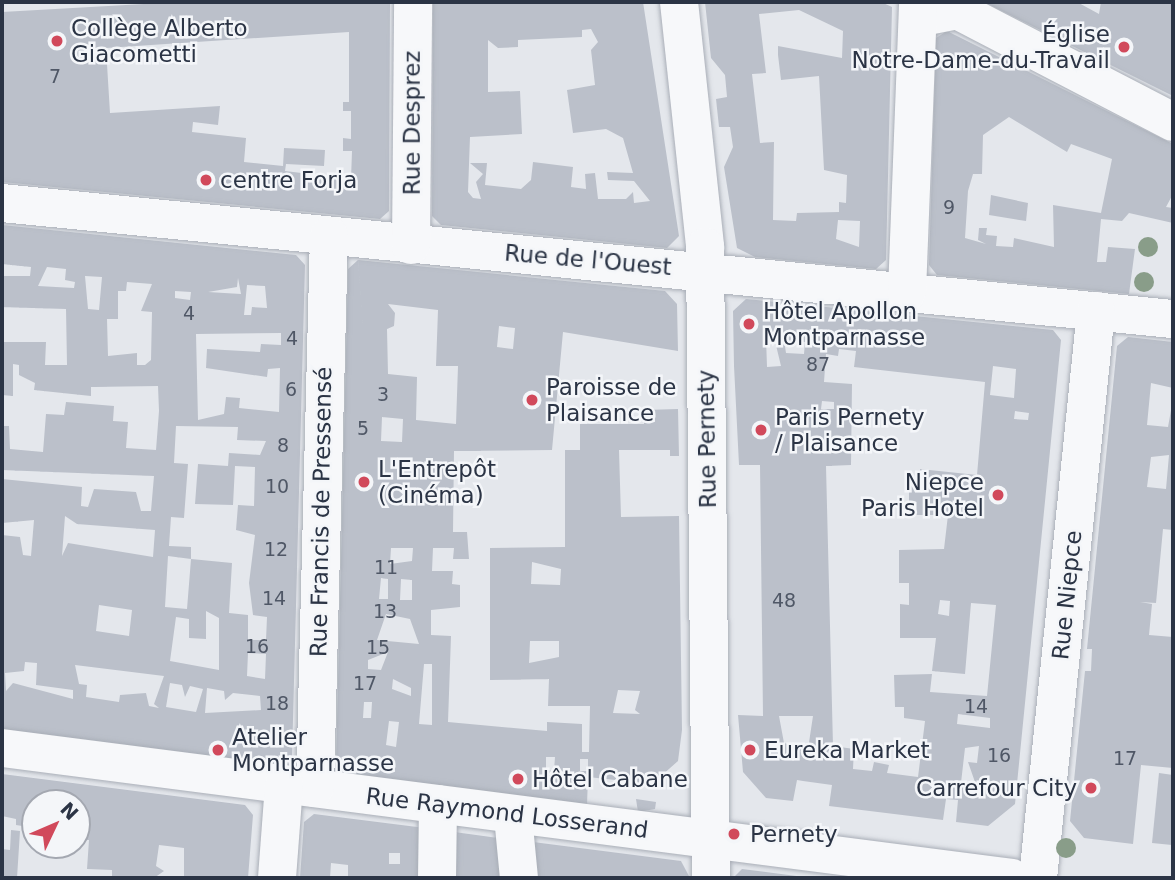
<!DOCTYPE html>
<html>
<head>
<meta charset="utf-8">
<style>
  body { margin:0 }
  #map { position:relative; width:1175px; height:880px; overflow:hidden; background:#e4e7ec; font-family:"DejaVu Sans",sans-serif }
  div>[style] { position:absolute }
  .building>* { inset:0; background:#bbc0ca }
  .roads { filter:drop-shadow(0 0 2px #a9aeb7) drop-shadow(0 0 2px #a9aeb7) }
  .minor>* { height:38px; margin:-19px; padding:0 19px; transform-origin:19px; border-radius:19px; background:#f7f8fa }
  .trees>* { width:20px; height:20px; margin:-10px; border-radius:50%; background:#899d89 }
  .dots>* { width:19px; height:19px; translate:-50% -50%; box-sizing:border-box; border:4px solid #f4f6f9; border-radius:50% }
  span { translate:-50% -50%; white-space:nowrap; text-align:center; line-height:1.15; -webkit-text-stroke:5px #f4f6f9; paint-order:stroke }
  .number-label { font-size:19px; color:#4f5766 }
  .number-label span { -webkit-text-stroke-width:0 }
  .poi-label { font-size:23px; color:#2b3445 }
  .left { translate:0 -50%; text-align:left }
  .right { translate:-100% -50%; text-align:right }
  .street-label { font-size:23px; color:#2b3445 }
  .frame { position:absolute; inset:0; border:4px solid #2b3445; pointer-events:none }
  .north { position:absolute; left:21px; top:789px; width:70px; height:70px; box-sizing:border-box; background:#f4f6f9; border:2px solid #a4a8b1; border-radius:50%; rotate:46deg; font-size:19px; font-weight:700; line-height:28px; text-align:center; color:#2b3445 }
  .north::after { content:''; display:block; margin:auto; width:24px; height:32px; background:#d1495b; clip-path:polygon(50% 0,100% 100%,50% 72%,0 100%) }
</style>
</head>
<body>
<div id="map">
  <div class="building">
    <i style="clip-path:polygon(evenodd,179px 2px,390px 2px,389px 211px,380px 219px,2px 182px,2px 12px,179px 2px,349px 32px,349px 102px,343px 102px,343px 111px,351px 111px,351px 139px,343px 138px,343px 151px,352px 151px,351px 179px,285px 171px,286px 164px,324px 166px,325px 150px,284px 148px,283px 166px,244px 162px,246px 138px,192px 132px,193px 122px,218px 125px,220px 106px,110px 113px,106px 48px,349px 32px)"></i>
    <i style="clip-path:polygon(evenodd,433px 2px,643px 2px,679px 236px,667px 248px,441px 225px,432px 216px,433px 2px,591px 29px,598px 42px,591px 50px,595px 85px,567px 90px,573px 133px,606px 129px,623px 138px,633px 173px,607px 172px,608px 180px,634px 181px,650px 201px,634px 203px,633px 192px,626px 199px,598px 199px,595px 173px,585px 174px,586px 189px,571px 187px,573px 167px,533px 162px,531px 180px,521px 189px,485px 185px,487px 163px,470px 163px,483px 174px,476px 182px,481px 199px,473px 198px,468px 192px,470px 137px,522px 134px,520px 91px,488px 92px,488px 40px,498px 48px,518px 47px,518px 40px,582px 37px,582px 30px,591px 29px)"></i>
    <i style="clip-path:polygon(evenodd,705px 2px,881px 2px,892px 7px,886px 260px,876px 269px,755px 257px,737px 248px,724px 167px,733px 147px,730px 127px,719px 127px,716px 99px,727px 97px,725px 75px,711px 58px,705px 2px,799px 10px,843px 31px,842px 58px,778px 46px,778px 55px,781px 80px,819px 76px,824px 170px,847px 175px,846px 203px,839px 202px,839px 212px,797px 213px,796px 221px,773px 220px,774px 142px,760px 143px,752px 74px,766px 73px,759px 14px,799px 10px,705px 2px,838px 220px,860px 221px,859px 247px,836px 239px,838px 220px)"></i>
    <i style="clip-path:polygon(984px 2px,1077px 2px,1099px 14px,1101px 2px,1173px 2px,1173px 96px)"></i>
    <i style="clip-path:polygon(evenodd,947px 31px,1173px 144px,1173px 194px,1166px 207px,1173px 208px,1173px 223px,1129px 213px,1122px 221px,1101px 219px,1097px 262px,1106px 262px,1108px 247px,1135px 249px,1129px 294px,937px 275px,929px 265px,936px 38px,947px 31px,1009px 117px,1067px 152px,1071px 144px,1112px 159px,1101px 213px,1053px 205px,1054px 247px,1014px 238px,1013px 247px,996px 246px,997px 236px,986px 235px,987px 228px,979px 228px,978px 240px,986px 244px,965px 238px,968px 191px,973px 174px,982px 174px,983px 135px,1009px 117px)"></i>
    <i style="clip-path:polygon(991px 195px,1028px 203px,1026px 221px,989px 215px)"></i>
    <i style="clip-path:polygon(evenodd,2px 225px,296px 255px,305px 265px,292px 757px,282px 766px,2px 730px,2px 535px,20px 537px,23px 555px,31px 556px,34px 520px,2px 523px,2px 479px,82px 487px,81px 506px,88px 507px,94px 489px,136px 492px,141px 511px,151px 511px,154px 476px,2px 470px,2px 426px,9px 426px,10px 449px,43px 452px,46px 414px,64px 415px,66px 402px,114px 406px,113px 421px,128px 422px,126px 448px,156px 450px,159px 411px,158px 386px,91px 387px,91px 396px,34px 390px,35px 383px,19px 375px,19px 365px,13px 364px,13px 396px,2px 395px,2px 342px,46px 342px,45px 365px,67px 365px,66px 309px,2px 307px,2px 276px,30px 276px,31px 267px,2px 264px,2px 225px,47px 267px,66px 269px,65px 280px,75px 282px,74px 288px,38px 286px,47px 267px,2px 225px,85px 276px,102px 277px,99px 310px,88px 309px,85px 276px,2px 225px,238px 278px,241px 294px,208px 292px,237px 287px,238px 278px,2px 225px,127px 282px,152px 284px,141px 311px,152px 312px,151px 360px,145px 365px,137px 365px,137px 353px,108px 356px,107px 319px,118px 319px,118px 291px,126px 291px,127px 282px,2px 225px,247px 285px,265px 286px,267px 308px,252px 307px,251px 315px,244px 315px,247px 285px,2px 225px,175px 291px,191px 292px,190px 300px,175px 298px,175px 291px,2px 225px,281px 333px,281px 345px,261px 344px,260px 352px,207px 349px,206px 368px,267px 377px,268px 369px,280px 368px,279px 412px,239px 408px,240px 398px,226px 397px,224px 414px,198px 420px,196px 334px,281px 333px,2px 225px,176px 426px,238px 427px,237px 440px,266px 441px,260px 455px,229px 453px,228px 466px,198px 464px,195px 504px,233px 505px,235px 466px,255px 467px,254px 506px,238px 505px,236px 530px,255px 535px,249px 583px,253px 615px,267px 617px,266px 640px,248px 640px,248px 615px,229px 613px,232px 563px,191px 559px,187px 609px,165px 607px,168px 556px,191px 559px,191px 547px,169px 546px,171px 517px,184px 518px,188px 464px,174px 463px,176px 426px,2px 225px,65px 516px,77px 524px,155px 530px,153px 557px,68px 543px,62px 556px,65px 516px,2px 225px,99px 605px,132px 610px,129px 636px,96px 631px,99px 605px,2px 225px,206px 611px,219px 618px,219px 670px,170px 661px,176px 617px,189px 619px,189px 638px,206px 639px,206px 611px,2px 225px,248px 653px,266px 654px,265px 679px,247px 676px,248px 653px,2px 225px,25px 662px,37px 663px,36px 685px,73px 690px,73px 699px,13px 683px,6px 691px,5px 673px,24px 671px,25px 662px,2px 225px,75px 665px,164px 676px,154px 704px,159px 708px,149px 706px,146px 693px,120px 695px,119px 702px,86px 697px,87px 685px,79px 684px,75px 665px,2px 225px,170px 683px,182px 685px,185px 697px,190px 686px,203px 689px,196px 712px,166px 707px,170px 683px,2px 225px,207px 688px,224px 691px,225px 700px,233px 693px,260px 696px,261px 710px,205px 713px,207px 688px)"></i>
    <i style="clip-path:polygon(evenodd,358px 260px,665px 291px,677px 304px,678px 351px,563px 332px,552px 450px,454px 451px,453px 532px,467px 532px,469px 559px,453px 559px,454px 548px,433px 548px,432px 571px,453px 571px,452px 584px,460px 585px,460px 607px,431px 610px,431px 635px,451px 636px,448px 722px,547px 731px,547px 722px,582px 724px,582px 752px,589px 752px,590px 706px,548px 706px,549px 679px,490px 680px,490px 548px,565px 547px,565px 450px,580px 450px,580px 424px,644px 424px,644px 410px,678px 409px,679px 456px,670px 456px,670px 450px,619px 450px,621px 517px,679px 516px,682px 730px,678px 761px,652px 784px,588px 777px,587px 805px,344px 774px,336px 764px,348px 269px,358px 260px,388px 304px,438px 310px,436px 366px,458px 366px,456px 424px,416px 420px,417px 377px,388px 374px,387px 329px,394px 326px,395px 313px,388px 304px,358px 260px,499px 326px,515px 328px,513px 349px,497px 347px,499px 326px,358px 260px,382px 417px,403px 419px,402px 442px,381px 441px,382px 417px,358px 260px,391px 548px,413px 548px,412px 561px,390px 564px,391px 548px,358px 260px,532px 562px,561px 569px,560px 585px,531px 584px,532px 562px,358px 260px,381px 578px,388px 579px,388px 599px,379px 599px,381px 578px,358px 260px,401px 579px,412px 580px,412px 600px,400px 600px,401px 579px,358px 260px,386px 614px,410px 619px,419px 644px,377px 640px,386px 614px,358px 260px,530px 641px,559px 641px,559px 657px,529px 663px,530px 641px,358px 260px,388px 652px,381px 670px,368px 669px,368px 660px,388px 652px,358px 260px,424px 664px,432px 664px,432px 725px,419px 724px,424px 664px,358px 260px,393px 679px,411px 688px,411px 696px,392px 689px,393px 679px,358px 260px,618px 690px,640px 691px,635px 710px,640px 714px,613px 713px,618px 690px,358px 260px,364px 702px,372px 702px,371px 718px,363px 718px,364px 702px,358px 260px,389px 721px,399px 722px,396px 747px,386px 745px,389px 721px,358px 260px,546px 757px,555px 757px,554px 771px,546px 770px,546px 757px,358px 260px,580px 759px,588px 759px,588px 771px,580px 771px,580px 759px)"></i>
    <i style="clip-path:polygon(evenodd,746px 299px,1053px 330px,1061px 340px,1015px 804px,988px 826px,956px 822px,958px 800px,946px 799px,943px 820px,829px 806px,832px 785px,803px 781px,797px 780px,793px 801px,766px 798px,743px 772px,738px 715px,763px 716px,760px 465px,739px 465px,734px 366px,733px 311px,746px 299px,766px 337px,774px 337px,781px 366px,767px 367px,766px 337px,746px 299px,784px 340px,805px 342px,804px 354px,786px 353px,784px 340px,746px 299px,839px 349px,856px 351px,854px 367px,985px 382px,977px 475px,920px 469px,920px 481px,909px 482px,909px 515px,948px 515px,944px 549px,899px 550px,899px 583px,909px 583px,909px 605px,900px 604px,900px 638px,936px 638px,932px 671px,965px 674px,971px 603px,996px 605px,987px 696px,930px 692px,932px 674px,894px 675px,895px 707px,904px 707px,904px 718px,925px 721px,918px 777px,887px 773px,889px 765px,874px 762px,872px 771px,853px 769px,854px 749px,833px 746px,826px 466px,851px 465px,852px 384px,824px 382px,826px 354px,838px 356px,839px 349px,746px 299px,993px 366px,1016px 369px,1014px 398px,990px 395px,993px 366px,746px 299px,822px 401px,834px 402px,834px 409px,821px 409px,822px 401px,746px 299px,1015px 411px,1029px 413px,1028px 420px,1014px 419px,1015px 411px,746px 299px,940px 600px,950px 601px,949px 616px,938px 614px,940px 600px,746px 299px,958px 714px,990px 718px,990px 728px,957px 724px,958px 714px,746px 299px,779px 716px,813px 716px,808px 749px,784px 743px,779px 716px,746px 299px,979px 746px,977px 763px,968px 762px,976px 785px,961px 783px,965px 748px,979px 746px)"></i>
    <i style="clip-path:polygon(evenodd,1128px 337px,1173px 342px,1173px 388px,1151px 383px,1147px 425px,1168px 427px,1173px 399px,1173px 530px,1163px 529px,1156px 603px,1140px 602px,1152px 604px,1149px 635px,1173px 637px,1173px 768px,1141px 765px,1133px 844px,1084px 838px,1070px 821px,1085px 671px,1091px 671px,1092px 649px,1087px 649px,1117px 346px,1128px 337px,1169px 455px,1166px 489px,1147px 487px,1151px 457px,1169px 455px)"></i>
    <i style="clip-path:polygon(1159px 773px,1173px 775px,1172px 845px,1152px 843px)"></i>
    <i style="clip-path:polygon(2px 774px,245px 805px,253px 815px,248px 878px,184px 876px,184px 848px,159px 845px,156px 866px,164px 871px,154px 878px,112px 878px,112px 870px,87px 869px,89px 840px,77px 840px,77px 803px,35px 803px,35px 828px,16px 825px,16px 819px,2px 816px)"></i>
    <i style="clip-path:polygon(636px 799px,656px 802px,655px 809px,638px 812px)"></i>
    <i style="clip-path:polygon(evenodd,314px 814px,425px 828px,425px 878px,348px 878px,348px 865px,331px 863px,330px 878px,300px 878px,304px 822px,314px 814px,389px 853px,400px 853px,400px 864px,389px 864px,389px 853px)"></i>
    <i style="clip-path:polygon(11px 830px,20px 831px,17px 878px,2px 878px,2px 849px,10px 850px)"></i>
    <i style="clip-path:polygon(447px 831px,498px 838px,501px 878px,447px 878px)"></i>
    <i style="clip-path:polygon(533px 842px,681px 861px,690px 878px,535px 878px)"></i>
    <i style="clip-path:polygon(742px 869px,804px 877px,804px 878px,733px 878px)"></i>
  </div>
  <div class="roads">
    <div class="minor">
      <i style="left:679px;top:2px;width:246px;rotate:83.9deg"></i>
      <i style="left:705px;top:247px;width:631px;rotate:89.46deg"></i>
      <i style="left:922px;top:17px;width:36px;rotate:-11deg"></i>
      <i style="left:957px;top:10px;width:243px;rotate:27.4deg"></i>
      <i style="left:2px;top:203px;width:1177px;rotate:5.66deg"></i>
      <i style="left:411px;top:245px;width:243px;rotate:-89.5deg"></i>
      <i style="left:907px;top:292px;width:290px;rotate:-87.8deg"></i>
      <i style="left:2px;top:748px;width:1018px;rotate:7.33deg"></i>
      <i style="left:315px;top:788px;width:552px;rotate:-88.55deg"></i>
      <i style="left:513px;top:816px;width:62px;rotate:84.5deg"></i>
      <i style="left:277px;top:878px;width:94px;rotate:-85.7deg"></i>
      <i style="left:437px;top:878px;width:74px;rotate:-89.2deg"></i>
      <i style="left:1038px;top:878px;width:570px;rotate:-84.16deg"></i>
    </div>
  </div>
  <div class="trees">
    <i style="left:1148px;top:247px"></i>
    <i style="left:1144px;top:282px"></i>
    <i style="left:1066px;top:848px"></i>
  </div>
  <div class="dots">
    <i style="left:57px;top:41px;background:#d1495b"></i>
    <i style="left:1124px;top:47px;background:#d1495b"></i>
    <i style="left:206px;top:180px;background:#d1495b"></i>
    <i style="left:749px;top:324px;background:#d1495b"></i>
    <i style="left:532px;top:400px;background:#d1495b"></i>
    <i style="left:761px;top:430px;background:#d1495b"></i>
    <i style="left:364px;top:482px;background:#d1495b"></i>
    <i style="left:998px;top:495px;background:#d1495b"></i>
    <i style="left:218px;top:750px;background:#d1495b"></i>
    <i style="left:750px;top:750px;background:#d1495b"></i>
    <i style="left:518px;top:779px;background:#d1495b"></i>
    <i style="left:1091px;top:788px;background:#d1495b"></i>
    <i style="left:734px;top:834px;background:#d1495b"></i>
  </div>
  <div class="number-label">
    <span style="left:55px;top:77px">7</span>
    <span style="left:949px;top:208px">9</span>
    <span style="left:189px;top:314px">4</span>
    <span style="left:292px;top:339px">4</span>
    <span style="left:818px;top:365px">87</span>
    <span style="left:291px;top:390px">6</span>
    <span style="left:383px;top:395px">3</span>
    <span style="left:363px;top:429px">5</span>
    <span style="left:283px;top:446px">8</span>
    <span style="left:277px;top:487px">10</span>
    <span style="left:276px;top:550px">12</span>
    <span style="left:386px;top:568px">11</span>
    <span style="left:274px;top:599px">14</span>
    <span style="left:784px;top:601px">48</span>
    <span style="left:385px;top:612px">13</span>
    <span style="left:257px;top:647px">16</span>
    <span style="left:378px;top:648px">15</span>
    <span style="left:365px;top:684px">17</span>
    <span style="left:277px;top:704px">18</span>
    <span style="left:976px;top:707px">14</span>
    <span style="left:999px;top:756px">16</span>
    <span style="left:1125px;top:759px">17</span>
  </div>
  <div class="poi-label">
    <span class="left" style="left:71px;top:41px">Collège Alberto<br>Giacometti</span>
    <span class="right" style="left:1110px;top:47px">Église<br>Notre-Dame-du-Travail</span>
    <span class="left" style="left:220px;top:180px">centre Forja</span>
    <span class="left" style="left:763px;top:324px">Hôtel Apollon<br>Montparnasse</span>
    <span class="left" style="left:546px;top:400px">Paroisse de<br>Plaisance</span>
    <span class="left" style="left:775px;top:430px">Paris Pernety<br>/ Plaisance</span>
    <span class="left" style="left:378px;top:482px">L'Entrepôt<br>(Cinéma)</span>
    <span class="right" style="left:984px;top:495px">Niepce<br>Paris Hotel</span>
    <span class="left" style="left:232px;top:750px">Atelier<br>Montparnasse</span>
    <span class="left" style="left:764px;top:750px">Eureka Market</span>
    <span class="left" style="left:532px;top:779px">Hôtel Cabane</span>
    <span class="right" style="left:1077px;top:788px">Carrefour City</span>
    <span class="left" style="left:750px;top:834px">Pernety</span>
  </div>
  <div class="street-label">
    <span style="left:412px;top:123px;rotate:-90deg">Rue Desprez</span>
    <span style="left:588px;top:260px;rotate:5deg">Rue de l'Ouest</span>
    <span style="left:707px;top:439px;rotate:-91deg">Rue Pernety</span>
    <span style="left:321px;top:512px;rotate:-89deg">Rue Francis de Pressensé</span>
    <span style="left:1067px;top:595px;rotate:-84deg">Rue Niepce</span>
    <span style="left:507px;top:813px;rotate:7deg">Rue Raymond Losserand</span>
  </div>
  <div class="frame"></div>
  <div class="north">N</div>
</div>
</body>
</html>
